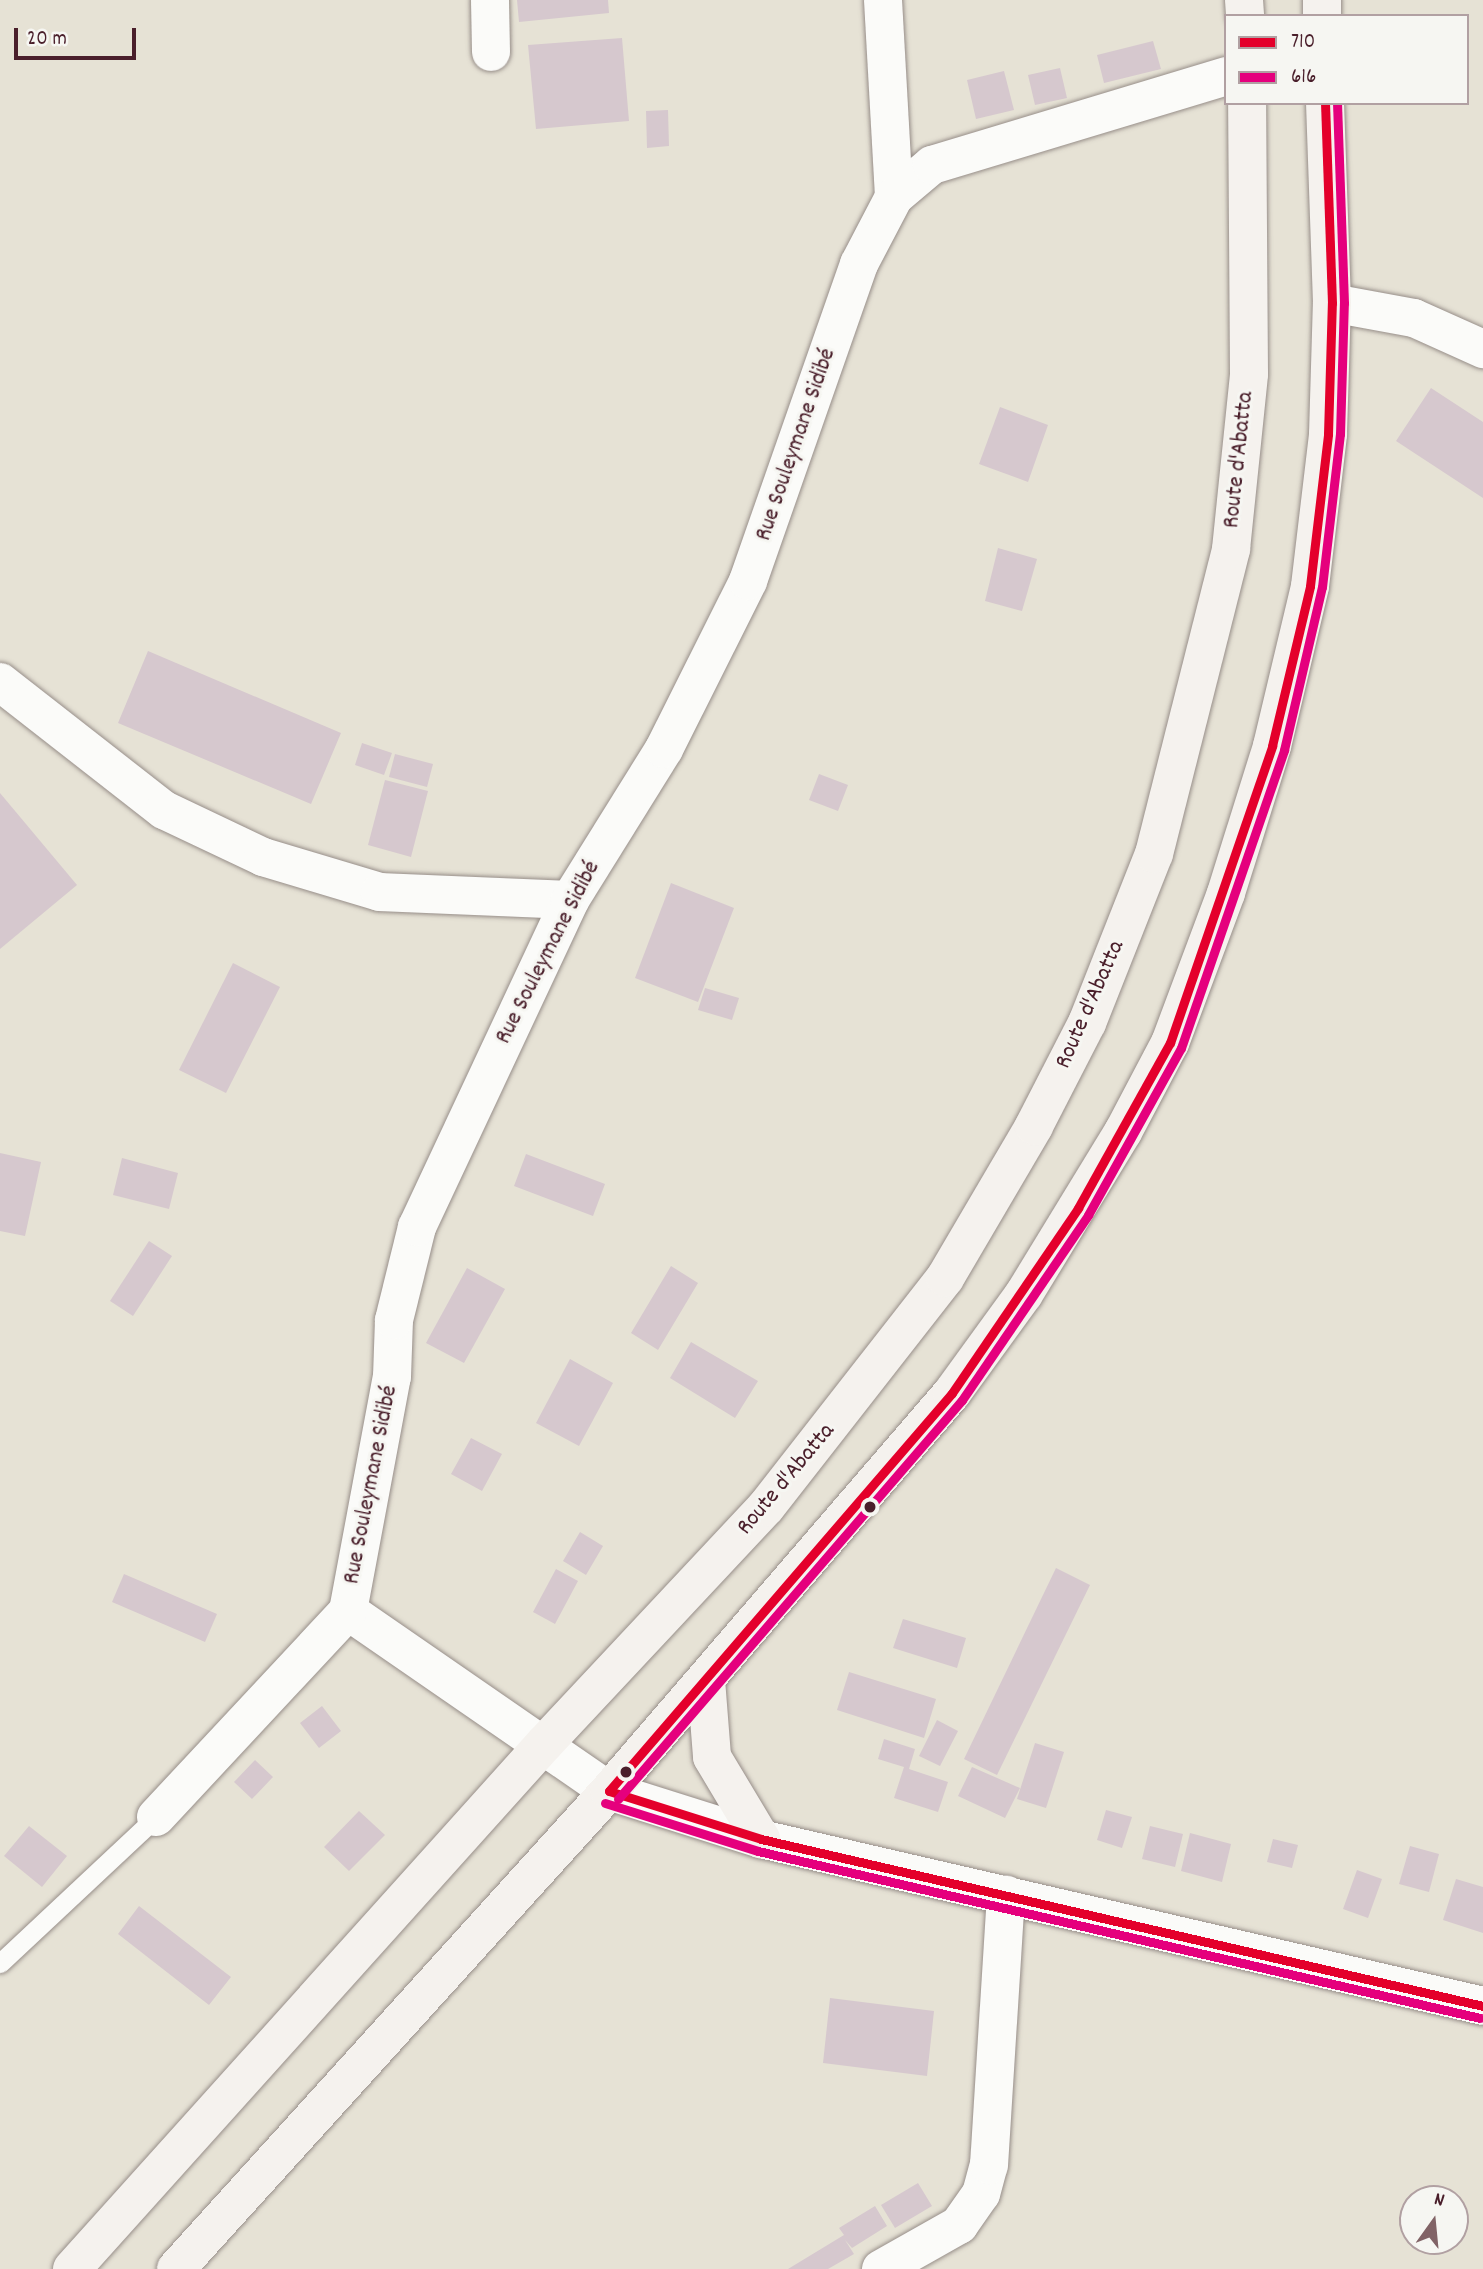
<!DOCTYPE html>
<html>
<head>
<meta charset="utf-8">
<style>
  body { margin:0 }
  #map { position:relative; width:1483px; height:2269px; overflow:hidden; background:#e6e2d5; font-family:Dekko,sans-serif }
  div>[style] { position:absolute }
  .building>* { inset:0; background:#d6c8ce }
  .roads { filter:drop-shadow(0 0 2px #978e89) drop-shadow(0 0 2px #978e89) }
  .lane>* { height:19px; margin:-9.5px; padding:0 9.5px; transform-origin:9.5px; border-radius:9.5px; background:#fbfbf9 }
  .street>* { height:38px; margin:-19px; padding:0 19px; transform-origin:19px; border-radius:19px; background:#fbfbf9 }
  .secondary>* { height:38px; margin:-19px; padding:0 19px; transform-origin:19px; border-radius:19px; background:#f5f2ee }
  .bus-1>* { height:9px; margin:-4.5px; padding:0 4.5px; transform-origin:4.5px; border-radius:4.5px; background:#e4002b }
  .bus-2>* { height:9px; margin:-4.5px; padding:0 4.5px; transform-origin:4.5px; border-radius:4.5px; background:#e5007d }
  .dots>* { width:19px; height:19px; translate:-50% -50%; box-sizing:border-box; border:4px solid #f6f6f2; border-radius:50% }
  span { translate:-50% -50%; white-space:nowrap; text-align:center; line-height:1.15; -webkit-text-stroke:6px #f6f6f2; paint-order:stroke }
  .street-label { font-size:24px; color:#4a1f2b }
  .legend { position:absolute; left:1224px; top:14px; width:245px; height:91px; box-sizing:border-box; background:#f6f6f2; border:2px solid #b1a0a2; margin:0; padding:9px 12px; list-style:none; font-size:21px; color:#4a1f2b }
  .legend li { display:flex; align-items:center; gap:14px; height:35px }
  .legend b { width:35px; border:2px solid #b1a0a2 }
  .north { position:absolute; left:1399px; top:2185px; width:70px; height:70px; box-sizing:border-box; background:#f6f6f2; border:2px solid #b1a0a2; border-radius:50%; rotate:15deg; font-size:19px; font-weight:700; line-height:28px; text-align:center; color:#4a1f2b }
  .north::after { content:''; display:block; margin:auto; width:24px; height:32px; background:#816366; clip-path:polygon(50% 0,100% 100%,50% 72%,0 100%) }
  .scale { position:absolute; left:14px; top:28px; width:122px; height:32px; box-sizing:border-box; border:4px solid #4a1f2b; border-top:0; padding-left:9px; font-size:21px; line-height:24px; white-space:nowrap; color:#4a1f2b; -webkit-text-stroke:5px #f6f6f2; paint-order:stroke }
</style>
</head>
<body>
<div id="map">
  <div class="building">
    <i style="clip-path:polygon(517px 0,608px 0,609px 13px,519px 22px)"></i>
    <i style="clip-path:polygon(622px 38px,629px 121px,536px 129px,528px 45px)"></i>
    <i style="clip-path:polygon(1153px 41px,1161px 69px,1104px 83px,1097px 55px)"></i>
    <i style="clip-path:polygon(1060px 68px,1067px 98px,1035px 105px,1028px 75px)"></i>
    <i style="clip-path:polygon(1004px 71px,1014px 110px,976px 119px,967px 80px)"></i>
    <i style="clip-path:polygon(668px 110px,669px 146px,647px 148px,646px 111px)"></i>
    <i style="clip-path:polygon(1431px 388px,1483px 422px,1483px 498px,1396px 441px)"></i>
    <i style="clip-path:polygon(1000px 407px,1048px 425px,1028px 482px,979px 464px)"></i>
    <i style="clip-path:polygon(998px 548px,1037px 559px,1022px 611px,985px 601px)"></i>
    <i style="clip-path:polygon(148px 651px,341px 733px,311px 804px,118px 723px)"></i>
    <i style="clip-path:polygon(362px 743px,392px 753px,384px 775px,355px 765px)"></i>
    <i style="clip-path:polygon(395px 754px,433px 764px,427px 787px,389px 777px)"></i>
    <i style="clip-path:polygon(819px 774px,848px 785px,838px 811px,809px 800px)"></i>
    <i style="clip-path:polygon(385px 780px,428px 791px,411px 857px,368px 845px)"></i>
    <i style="clip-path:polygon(0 793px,77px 885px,0 949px)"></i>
    <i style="clip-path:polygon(671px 883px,734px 908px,698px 1002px,635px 978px)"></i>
    <i style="clip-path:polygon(233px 963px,280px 987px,226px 1093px,179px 1070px)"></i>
    <i style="clip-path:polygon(705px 988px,739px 998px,732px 1020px,698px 1010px)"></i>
    <i style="clip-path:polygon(0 1153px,41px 1162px,25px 1236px,0 1231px)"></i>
    <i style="clip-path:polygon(526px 1154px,605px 1184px,593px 1216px,514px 1186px)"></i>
    <i style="clip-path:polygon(122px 1158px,178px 1173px,169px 1209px,113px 1195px)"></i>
    <i style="clip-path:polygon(149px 1241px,172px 1256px,133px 1316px,110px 1301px)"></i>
    <i style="clip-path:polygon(671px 1266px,698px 1283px,658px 1350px,631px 1333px)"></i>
    <i style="clip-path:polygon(467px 1268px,505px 1289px,464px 1363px,426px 1343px)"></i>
    <i style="clip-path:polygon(691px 1342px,758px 1381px,735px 1418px,670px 1378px)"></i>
    <i style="clip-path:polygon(570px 1359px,613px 1383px,579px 1446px,536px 1423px)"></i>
    <i style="clip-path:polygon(471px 1438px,502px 1454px,482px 1491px,451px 1474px)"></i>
    <i style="clip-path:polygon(580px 1532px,603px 1546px,586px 1575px,563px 1561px)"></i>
    <i style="clip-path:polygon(1056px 1568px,1090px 1585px,997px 1775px,964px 1759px)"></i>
    <i style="clip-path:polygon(556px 1569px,578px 1581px,555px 1624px,533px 1612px)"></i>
    <i style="clip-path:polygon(124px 1574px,217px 1614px,205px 1642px,112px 1602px)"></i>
    <i style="clip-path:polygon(903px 1619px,966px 1638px,957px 1668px,893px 1648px)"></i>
    <i style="clip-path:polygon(849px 1672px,936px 1699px,924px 1738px,837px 1710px)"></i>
    <i style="clip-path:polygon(322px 1706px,341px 1731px,319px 1748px,300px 1723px)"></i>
    <i style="clip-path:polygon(937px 1720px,958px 1731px,940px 1766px,919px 1756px)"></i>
    <i style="clip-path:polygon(884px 1739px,915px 1749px,909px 1769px,948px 1782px,938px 1812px,894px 1798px,904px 1767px,878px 1759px)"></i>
    <i style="clip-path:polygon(1035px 1743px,1064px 1752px,1046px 1808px,1017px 1799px)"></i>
    <i style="clip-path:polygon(255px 1760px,273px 1777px,252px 1799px,234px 1782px)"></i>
    <i style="clip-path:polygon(972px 1767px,1020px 1788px,1005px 1818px,958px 1796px)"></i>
    <i style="clip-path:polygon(1106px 1810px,1132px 1817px,1122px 1848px,1097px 1840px)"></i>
    <i style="clip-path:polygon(359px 1811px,385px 1835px,349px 1871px,324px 1847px)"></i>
    <i style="clip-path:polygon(29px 1826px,67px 1856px,42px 1887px,4px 1856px)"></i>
    <i style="clip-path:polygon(1150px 1826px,1183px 1834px,1175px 1867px,1142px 1859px)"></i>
    <i style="clip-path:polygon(1190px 1833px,1231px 1844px,1222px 1882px,1181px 1871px)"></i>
    <i style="clip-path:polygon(1273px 1839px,1298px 1845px,1292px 1868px,1267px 1862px)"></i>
    <i style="clip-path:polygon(1410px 1846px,1439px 1854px,1429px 1892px,1399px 1884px)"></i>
    <i style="clip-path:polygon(1357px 1870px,1382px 1879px,1368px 1918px,1343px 1909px)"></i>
    <i style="clip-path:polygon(1456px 1879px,1483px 1887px,1483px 1933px,1443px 1920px)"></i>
    <i style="clip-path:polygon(139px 1906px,231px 1977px,209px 2005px,118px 1934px)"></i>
    <i style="clip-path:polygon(830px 1998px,934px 2011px,927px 2076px,823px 2063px)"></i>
    <i style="clip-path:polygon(918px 2183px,932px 2206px,895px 2228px,881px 2205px)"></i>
    <i style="clip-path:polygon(875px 2206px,887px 2226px,852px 2248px,845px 2240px,854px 2254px,828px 2269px,788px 2269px,844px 2235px,839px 2228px)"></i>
  </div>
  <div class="roads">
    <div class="lane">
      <i style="left:0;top:1963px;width:214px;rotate:-43.1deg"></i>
    </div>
    <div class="street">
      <i style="left:490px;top:0;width:52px;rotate:88.9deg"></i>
      <i style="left:883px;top:0;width:197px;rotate:86.8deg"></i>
      <i style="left:1332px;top:303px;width:83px;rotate:10.4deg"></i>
      <i style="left:1414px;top:318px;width:76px;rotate:24.2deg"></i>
      <i style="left:0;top:682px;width:208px;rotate:38deg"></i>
      <i style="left:164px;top:810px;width:110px;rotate:25.4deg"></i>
      <i style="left:263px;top:857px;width:122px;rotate:16.7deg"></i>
      <i style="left:380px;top:892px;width:190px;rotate:2.4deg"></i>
      <i style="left:348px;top:1611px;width:317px;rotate:34.6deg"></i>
      <i style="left:609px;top:1791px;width:159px;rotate:17.5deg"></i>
      <i style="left:761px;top:1839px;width:741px;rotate:13.02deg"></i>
      <i style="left:156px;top:1817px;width:282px;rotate:-47deg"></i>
      <i style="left:348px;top:1611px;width:238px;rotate:-79.4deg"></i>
      <i style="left:392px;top:1377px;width:57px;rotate:-88deg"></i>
      <i style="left:394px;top:1320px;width:96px;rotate:-76.1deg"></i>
      <i style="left:417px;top:1227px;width:361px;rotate:-64.9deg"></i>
      <i style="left:570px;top:900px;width:178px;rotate:-58.1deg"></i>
      <i style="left:664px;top:749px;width:188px;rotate:-63.4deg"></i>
      <i style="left:748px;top:581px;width:336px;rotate:-70.7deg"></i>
      <i style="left:859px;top:264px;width:76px;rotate:-62.4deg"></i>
      <i style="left:894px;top:197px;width:50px;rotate:-40.1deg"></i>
      <i style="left:932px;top:165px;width:307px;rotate:-16.8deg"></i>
      <i style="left:881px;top:2269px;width:90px;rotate:-29.4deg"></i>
      <i style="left:959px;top:2225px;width:38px;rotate:-55deg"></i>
      <i style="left:981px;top:2194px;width:30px;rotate:-75deg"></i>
      <i style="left:989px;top:2165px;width:271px;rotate:-86.4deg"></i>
    </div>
    <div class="secondary">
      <i style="left:1244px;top:0;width:16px;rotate:86deg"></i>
      <i style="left:1322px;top:0;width:16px;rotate:90deg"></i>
      <i style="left:706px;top:1680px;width:77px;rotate:85.5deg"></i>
      <i style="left:712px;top:1757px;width:96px;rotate:59.1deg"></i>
      <i style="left:72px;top:2269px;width:707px;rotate:-48.04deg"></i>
      <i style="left:545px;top:1743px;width:323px;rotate:-46.9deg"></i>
      <i style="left:766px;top:1507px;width:291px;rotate:-52deg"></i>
      <i style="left:945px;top:1278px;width:176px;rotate:-59.6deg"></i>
      <i style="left:1034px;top:1126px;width:116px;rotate:-62.8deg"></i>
      <i style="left:1087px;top:1023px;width:182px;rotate:-68.4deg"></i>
      <i style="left:1154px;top:854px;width:315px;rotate:-75.8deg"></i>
      <i style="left:1231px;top:549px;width:176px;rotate:-84.1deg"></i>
      <i style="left:1249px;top:374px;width:271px;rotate:-90.4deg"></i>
      <i style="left:176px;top:2269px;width:645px;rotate:-47.83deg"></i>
      <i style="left:609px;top:1791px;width:525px;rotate:-49.24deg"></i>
      <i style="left:952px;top:1393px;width:122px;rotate:-54deg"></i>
      <i style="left:1024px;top:1294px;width:190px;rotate:-58.6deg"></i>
      <i style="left:1123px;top:1132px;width:101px;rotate:-62.2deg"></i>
      <i style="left:1170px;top:1043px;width:160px;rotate:-69.5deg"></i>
      <i style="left:1226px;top:893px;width:154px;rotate:-72.6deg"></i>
      <i style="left:1272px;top:746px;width:164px;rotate:-76.6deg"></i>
      <i style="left:1310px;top:586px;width:153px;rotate:-83.2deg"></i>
      <i style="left:1328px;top:434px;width:131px;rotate:-88.3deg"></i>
      <i style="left:1332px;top:303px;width:200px;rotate:-92deg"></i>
    </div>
  </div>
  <div class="bus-1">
    <i style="left:609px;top:1791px;width:525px;rotate:-49.24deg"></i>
    <i style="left:952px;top:1393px;width:224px;rotate:-55.7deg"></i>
    <i style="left:1078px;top:1208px;width:189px;rotate:-60.9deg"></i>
    <i style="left:1170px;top:1043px;width:314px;rotate:-71deg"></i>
    <i style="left:1272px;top:746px;width:164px;rotate:-76.6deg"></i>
    <i style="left:1310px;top:586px;width:153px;rotate:-83.2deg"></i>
    <i style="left:1328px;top:434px;width:131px;rotate:-88.3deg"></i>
    <i style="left:1332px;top:303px;width:200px;rotate:-92deg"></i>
    <i style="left:609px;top:1791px;width:159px;rotate:17.5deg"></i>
    <i style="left:761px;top:1839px;width:741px;rotate:13.02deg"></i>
  </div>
  <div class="bus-2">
    <i style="left:618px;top:1799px;width:527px;rotate:-49.23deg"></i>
    <i style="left:962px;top:1400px;width:224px;rotate:-55.7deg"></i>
    <i style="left:1088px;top:1215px;width:191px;rotate:-60.9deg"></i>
    <i style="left:1181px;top:1048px;width:315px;rotate:-70.9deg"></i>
    <i style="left:1284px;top:750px;width:167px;rotate:-76.9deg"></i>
    <i style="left:1322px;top:587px;width:154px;rotate:-83.3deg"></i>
    <i style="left:1340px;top:434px;width:131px;rotate:-88.3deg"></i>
    <i style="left:1344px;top:303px;width:200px;rotate:-92deg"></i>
    <i style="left:605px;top:1803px;width:160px;rotate:17.4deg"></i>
    <i style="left:758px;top:1851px;width:741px;rotate:13.02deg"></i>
  </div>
  <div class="dots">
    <i style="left:870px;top:1507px;background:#4a1f2b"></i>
    <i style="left:626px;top:1772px;background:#4a1f2b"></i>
  </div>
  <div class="street-label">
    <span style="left:797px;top:445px;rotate:-71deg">Rue Souleymane Sidibé</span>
    <span style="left:1240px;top:460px;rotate:-84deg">Route d'Abatta</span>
    <span style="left:549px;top:953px;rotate:-63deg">Rue Souleymane Sidibé</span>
    <span style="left:1091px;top:1005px;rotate:-66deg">Route d'Abatta</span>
    <span style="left:787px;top:1480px;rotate:-50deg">Route d'Abatta</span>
    <span style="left:372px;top:1485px;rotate:-79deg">Rue Souleymane Sidibé</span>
  </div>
  <ul class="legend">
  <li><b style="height:9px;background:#e4002b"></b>710</li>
  <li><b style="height:9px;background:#e5007d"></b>616</li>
  </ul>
  <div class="north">N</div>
  <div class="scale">20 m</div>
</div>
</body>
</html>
